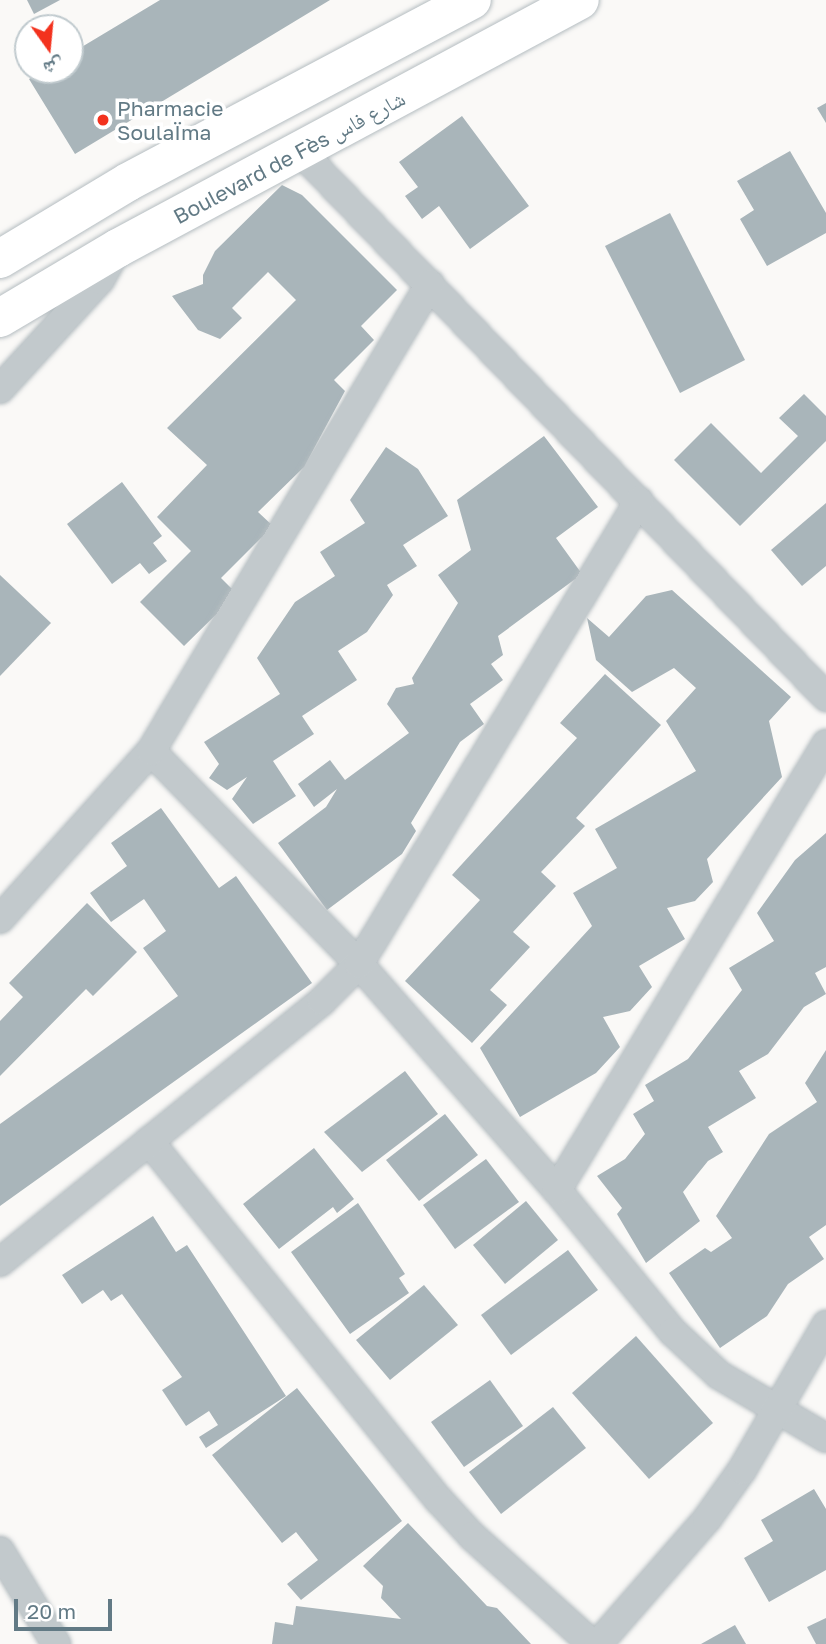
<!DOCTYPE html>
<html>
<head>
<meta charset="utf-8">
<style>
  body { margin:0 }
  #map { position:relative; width:826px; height:1644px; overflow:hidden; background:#faf9f7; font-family:"Golos Text","Noto Naskh Arabic",sans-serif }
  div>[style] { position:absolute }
  .building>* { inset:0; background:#a9b5ba }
  .roads { filter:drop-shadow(0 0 2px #b5bdc1) drop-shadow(0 0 2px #b5bdc1) }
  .street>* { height:28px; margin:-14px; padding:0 14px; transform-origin:14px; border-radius:14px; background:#c2c9cc }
  .secondary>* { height:38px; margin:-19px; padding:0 19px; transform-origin:19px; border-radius:19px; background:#fff }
  .dots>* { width:19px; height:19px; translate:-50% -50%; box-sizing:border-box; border:4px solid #fff; border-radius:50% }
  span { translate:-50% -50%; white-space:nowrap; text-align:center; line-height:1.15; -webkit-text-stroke:7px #fff; paint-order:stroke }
  .poi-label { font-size:21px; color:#627a85 }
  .left { translate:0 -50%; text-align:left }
  .street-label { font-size:21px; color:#627a85 }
  .north { position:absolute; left:14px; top:14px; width:70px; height:70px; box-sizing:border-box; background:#fff; border:2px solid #c0cace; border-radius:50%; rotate:165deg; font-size:19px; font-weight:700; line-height:28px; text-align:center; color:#627a85 }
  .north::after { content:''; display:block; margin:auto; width:24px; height:32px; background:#f3321e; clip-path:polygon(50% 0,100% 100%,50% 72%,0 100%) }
  .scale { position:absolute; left:14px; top:1599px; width:98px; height:32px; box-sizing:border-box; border:4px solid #627a85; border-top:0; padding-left:9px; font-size:21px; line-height:24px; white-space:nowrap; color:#627a85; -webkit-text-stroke:5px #fff; paint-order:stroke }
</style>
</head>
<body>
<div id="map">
  <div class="building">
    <i style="clip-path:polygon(27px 0,60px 0,34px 14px)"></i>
    <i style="clip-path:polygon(160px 0,330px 0,75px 154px,29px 79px,44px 70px,70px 70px,70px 54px)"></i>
    <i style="clip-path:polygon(826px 103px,826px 123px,817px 108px)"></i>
    <i style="clip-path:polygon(462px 116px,529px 206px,470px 249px,439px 206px,422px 219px,405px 196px,418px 187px,399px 162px)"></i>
    <i style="clip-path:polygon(790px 151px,826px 213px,826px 233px,767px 266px,740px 219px,754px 210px,737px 181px)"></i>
    <i style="clip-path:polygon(282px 185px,302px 195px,397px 290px,361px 326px,374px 340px,334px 380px,345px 391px,304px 467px,258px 512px,273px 526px,221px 578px,237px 594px,184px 646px,140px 602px,191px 551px,157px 517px,207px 465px,167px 428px,296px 300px,268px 272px,232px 308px,242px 318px,220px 339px,198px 330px,172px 296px,203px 284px,203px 275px,215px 251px)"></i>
    <i style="clip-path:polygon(670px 213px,745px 360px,680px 393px,605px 246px)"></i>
    <i style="clip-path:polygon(804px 394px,826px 416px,826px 441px,740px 526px,674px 460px,711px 423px,761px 473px,798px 436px,779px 418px)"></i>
    <i style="clip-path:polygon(544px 436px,598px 507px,556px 538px,582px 574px,498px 636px,503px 655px,491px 664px,503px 680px,470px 704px,484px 724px,460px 742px,411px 823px,416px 831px,402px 854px,327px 910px,278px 843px,326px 807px,337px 789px,314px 807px,298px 784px,330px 760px,345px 780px,409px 733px,387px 704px,396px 688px,414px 684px,412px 678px,458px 603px,438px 575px,471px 550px,457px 500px)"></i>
    <i style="clip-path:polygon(386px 447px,418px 469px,448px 516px,403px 545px,417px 566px,387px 585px,393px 595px,367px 632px,338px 651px,357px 680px,302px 716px,314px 734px,273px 761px,296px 796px,253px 824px,232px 799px,247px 777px,227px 790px,209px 778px,219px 764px,204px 742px,280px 694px,257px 658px,295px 602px,335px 576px,320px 552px,365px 523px,350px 500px)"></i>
    <i style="clip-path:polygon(122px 482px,162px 536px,153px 543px,167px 561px,149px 574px,140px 563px,112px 584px,67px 524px)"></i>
    <i style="clip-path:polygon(826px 503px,826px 566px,802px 586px,771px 550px)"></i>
    <i style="clip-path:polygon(0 575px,51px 623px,0 676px)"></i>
    <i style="clip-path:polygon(672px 590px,791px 697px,769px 721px,782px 777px,707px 859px,713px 882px,695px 901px,667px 908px,685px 939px,639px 966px,652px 987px,630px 1011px,603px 1017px,620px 1047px,596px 1073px,520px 1117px,480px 1048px,592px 926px,573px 893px,617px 868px,595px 829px,696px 771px,666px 721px,696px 688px,674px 668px,632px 692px,596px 660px,587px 618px,609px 637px,646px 596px)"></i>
    <i style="clip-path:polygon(605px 674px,661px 725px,576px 818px,585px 826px,541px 872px,556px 886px,513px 932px,530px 947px,490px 990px,507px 1005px,472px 1043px,405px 981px,480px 900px,452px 875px,577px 738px,560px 723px)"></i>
    <i style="clip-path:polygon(161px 808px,219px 888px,236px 876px,312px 983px,0 1206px,0 1124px,178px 996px,143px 948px,166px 931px,144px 899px,111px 922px,90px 893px,127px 866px,111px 843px)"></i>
    <i style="clip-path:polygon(826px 833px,826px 967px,815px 973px,826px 994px,804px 1007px,768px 1054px,739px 1071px,756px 1098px,708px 1127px,723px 1152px,708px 1161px,683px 1192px,700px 1221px,646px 1263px,617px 1214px,622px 1208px,597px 1176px,625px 1159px,645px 1134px,633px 1114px,654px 1101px,645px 1085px,688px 1059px,742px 990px,729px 968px,774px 941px,757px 913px,795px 860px)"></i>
    <i style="clip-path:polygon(87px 903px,137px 952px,93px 996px,86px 989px,0 1076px,0 1021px,23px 997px,9px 983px)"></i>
    <i style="clip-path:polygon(826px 1050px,826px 1225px,809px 1237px,824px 1259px,788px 1284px,767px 1316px,720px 1348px,669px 1273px,705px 1248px,711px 1252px,732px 1238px,716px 1216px,769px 1134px,817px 1102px,805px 1083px)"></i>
    <i style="clip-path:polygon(405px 1071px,438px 1114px,362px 1172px,324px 1132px)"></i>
    <i style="clip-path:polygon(445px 1114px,478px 1155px,419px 1201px,386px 1160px)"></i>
    <i style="clip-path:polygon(314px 1148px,354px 1199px,337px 1213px,333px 1207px,279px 1249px,243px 1204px)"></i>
    <i style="clip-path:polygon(486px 1159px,519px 1202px,455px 1249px,423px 1205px)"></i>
    <i style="clip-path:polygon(526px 1201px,558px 1240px,505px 1284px,473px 1245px)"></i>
    <i style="clip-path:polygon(358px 1203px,405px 1274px,399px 1278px,409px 1293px,350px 1334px,291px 1252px)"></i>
    <i style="clip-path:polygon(153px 1216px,176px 1252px,187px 1245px,286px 1396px,206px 1448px,199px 1437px,218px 1425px,209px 1411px,186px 1426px,162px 1390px,182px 1377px,122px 1294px,111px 1301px,103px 1290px,82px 1304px,62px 1275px)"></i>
    <i style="clip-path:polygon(568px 1250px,598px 1290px,511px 1355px,481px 1315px)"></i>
    <i style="clip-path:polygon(424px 1285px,458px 1325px,390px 1380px,356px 1340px)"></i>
    <i style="clip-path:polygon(636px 1336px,713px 1423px,649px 1479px,572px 1393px)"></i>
    <i style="clip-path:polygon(490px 1380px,523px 1426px,464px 1467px,431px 1422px)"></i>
    <i style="clip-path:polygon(297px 1388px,402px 1521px,301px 1600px,287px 1584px,318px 1560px,296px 1532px,282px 1543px,212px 1455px)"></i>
    <i style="clip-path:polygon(553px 1407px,586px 1448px,501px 1514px,469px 1472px)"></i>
    <i style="clip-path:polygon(814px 1489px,826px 1509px,826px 1570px,769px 1602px,744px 1558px,773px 1541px,761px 1520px)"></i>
    <i style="clip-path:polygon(408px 1523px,487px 1606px,497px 1608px,531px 1644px,272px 1644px,275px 1622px,293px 1625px,296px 1606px,401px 1619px,381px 1598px,383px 1586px,363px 1566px)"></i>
    <i style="clip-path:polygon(826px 1618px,826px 1644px,816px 1644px,807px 1627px)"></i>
    <i style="clip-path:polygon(735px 1625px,746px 1644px,701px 1644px)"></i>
  </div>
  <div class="roads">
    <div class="street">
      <i style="left:301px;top:152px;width:757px;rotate:46.07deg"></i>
      <i style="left:0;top:389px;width:148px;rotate:-47.5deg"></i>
      <i style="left:100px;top:280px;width:31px;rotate:-61deg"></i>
      <i style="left:151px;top:751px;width:298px;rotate:45.7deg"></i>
      <i style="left:359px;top:964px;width:300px;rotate:48.8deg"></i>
      <i style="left:557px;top:1190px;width:183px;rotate:50.8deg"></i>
      <i style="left:673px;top:1332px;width:63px;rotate:43.1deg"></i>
      <i style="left:719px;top:1375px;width:124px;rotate:30.5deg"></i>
      <i style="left:0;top:919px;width:226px;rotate:-48.1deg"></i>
      <i style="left:151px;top:751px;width:544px;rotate:-59.14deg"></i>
      <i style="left:149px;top:1141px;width:461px;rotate:51.1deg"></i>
      <i style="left:439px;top:1500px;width:49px;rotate:47.5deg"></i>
      <i style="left:472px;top:1536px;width:161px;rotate:42deg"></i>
      <i style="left:557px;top:1190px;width:521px;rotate:-58.9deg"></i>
      <i style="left:0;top:1262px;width:414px;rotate:-39deg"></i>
      <i style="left:322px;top:1001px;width:52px;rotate:-45deg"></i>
      <i style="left:359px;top:964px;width:541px;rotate:-58.84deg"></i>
      <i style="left:0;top:1551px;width:109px;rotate:58.9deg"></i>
      <i style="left:598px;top:1644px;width:166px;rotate:-48.9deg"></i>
      <i style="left:707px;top:1519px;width:60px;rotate:-54.5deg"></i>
      <i style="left:742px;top:1470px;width:168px;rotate:-59.9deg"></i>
    </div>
    <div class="secondary">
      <i style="left:0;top:259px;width:149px;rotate:-31deg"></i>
      <i style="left:128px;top:182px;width:389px;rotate:-27.9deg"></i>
      <i style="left:0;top:318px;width:137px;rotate:-30.7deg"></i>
      <i style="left:118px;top:248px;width:524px;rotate:-28.23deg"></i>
    </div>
  </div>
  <div class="dots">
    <i style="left:103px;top:120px;background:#f3321e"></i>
  </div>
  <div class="poi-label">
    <span class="left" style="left:117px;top:120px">Pharmacie<br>SoulaÏma</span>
  </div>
  <div class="street-label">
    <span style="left:289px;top:157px;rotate:-28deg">Boulevard de Fès شارع فاس</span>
  </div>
  <div class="north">ش</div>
  <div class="scale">20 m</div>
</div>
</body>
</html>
